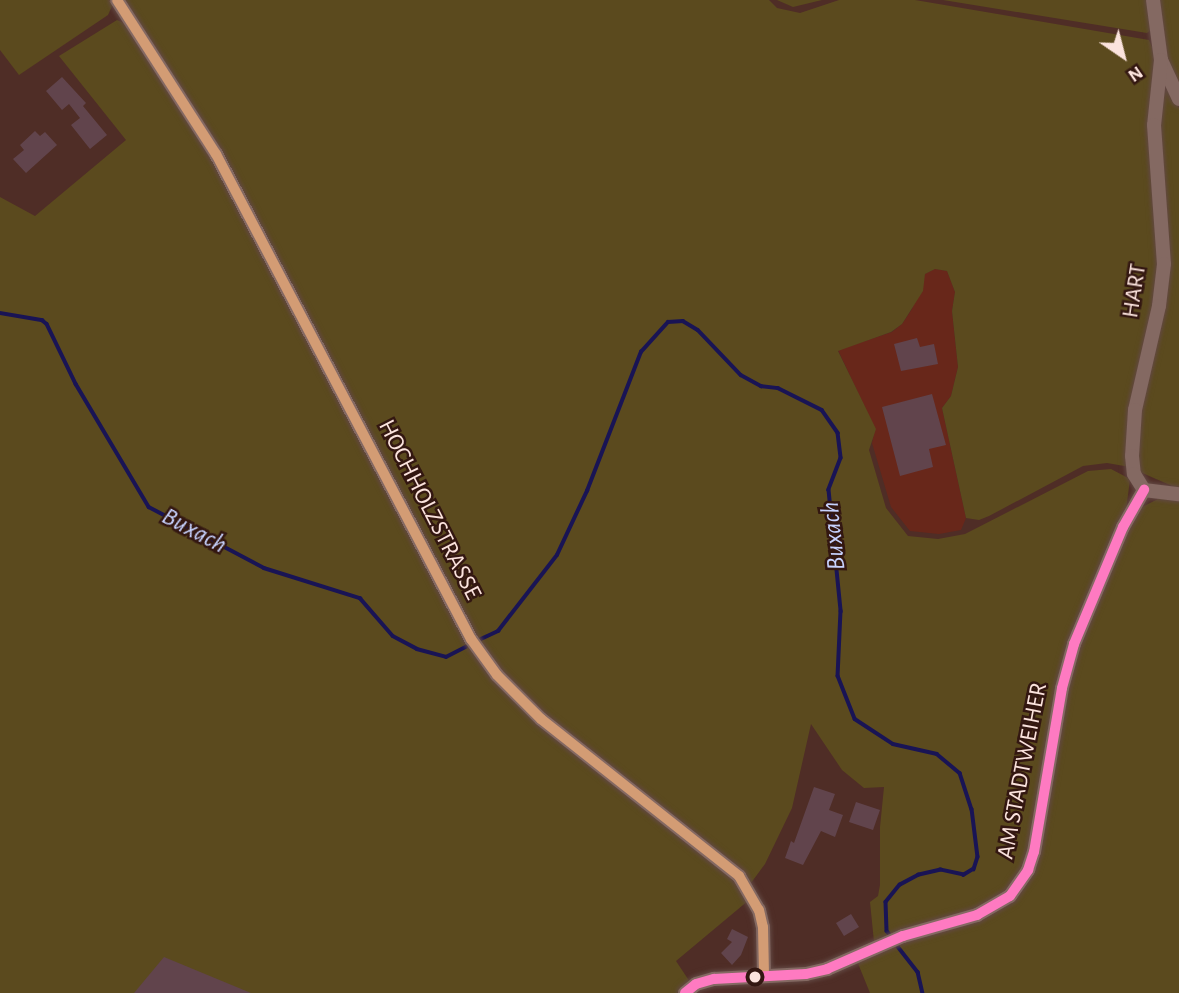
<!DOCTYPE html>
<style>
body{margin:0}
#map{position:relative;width:1179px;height:993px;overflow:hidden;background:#4f2d26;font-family:"Alegreya Sans",sans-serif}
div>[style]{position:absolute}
.built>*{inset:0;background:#68271a}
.green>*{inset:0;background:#5b4a1e}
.stream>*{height:3.5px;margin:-1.75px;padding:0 1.75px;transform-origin:1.75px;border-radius:1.75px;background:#191455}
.building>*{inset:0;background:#61444c}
.roads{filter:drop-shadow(0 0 2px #624843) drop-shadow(0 0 2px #624843)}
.minor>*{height:14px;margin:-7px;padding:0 7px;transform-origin:7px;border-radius:7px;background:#846962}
.bus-1>*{height:10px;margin:-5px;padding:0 5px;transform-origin:5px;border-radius:5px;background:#d39c74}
.bus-2>*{height:10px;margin:-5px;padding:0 5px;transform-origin:5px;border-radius:5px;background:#fe7ac1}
.dots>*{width:19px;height:19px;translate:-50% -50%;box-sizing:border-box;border:4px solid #331711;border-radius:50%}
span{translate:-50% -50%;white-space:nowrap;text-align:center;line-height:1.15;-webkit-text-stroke:5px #331711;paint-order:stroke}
.street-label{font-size:24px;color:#fbe3dd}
.water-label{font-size:26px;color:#c7d2fe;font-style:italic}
.north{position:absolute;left:1088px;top:21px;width:70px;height:70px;-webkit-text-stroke:5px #331711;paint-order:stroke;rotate:145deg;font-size:19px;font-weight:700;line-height:28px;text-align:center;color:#fbe3dd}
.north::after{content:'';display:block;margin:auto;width:24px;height:32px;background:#fbe3dd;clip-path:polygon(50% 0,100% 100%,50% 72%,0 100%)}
</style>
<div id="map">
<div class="built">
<i style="clip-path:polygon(935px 269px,947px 271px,955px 292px,952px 311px,958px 367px,951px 396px,942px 408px,966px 518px,961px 530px,939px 534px,910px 531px,891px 507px,872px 443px,875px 429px,838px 350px,892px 332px,902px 324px,912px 309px,925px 274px)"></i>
</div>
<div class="green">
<i style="clip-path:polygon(0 0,110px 0,113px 4px,108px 15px,19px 75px,0 50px)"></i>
<i style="clip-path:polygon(123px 0,769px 0,777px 8px,800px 13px,839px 0,915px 0,1149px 40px,1156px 56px,1161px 251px,1130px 467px,1107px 463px,1083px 466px,989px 516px,979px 520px,966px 518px,942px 408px,951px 396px,958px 367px,952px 311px,955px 292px,947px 271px,935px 269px,925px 274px,923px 291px,902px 324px,891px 332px,838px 351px,876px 429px,869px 450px,886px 508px,908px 536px,938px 539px,965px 534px,1088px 471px,1111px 469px,1130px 479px,1126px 511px,1086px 603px,1031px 845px,1018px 880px,994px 903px,874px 942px,870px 902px,878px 896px,880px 885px,880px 827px,884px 787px,864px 788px,842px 770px,811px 724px,792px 808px,765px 864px,751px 883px,533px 705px,485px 651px,357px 410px)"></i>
<i style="clip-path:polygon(777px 0,822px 0,793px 7px)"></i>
<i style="clip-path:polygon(943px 0,1148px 0,1150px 31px,1147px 33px)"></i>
<i style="clip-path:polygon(1157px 0,1179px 0,1179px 90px,1168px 66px)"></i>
<i style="clip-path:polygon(117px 20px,124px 23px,205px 146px,473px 652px,735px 880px,749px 900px,676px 961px,690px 982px,677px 993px,0 993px,0 197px,35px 216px,126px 140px,59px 56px)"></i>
<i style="clip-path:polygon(1164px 81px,1179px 108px,1179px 489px,1140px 472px,1135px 436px,1161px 309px,1156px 125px)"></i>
<i style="clip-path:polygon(1160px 498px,1179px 498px,1179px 993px,870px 993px,857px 961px,889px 945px,968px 922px,1027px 880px,1071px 668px,1114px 556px,1140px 508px)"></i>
</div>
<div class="stream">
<i style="left:0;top:313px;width:43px;rotate:9.5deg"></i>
<i style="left:42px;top:320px;width:6px;rotate:39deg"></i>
<i style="left:47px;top:324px;width:67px;rotate:64.2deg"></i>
<i style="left:76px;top:384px;width:143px;rotate:59.3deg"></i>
<i style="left:149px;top:507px;width:130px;rotate:27.9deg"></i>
<i style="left:264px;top:568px;width:101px;rotate:17.4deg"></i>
<i style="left:360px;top:598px;width:50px;rotate:49deg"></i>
<i style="left:393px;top:636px;width:27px;rotate:28deg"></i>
<i style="left:417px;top:649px;width:30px;rotate:15deg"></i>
<i style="left:446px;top:657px;width:22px;rotate:-27deg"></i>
<i style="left:481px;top:639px;width:19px;rotate:-25deg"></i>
<i style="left:498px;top:631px;width:96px;rotate:-52.2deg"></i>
<i style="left:557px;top:555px;width:71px;rotate:-64.9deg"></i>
<i style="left:587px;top:491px;width:149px;rotate:-68.8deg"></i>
<i style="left:641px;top:352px;width:40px;rotate:-48deg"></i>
<i style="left:668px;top:322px;width:15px;rotate:-4deg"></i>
<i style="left:683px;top:321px;width:17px;rotate:31deg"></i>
<i style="left:698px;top:330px;width:62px;rotate:46.3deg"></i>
<i style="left:741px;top:375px;width:23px;rotate:29deg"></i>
<i style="left:761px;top:386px;width:17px;rotate:7deg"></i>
<i style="left:778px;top:388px;width:49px;rotate:26.6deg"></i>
<i style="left:822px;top:410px;width:28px;rotate:55deg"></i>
<i style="left:838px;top:433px;width:25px;rotate:83deg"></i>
<i style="left:841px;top:458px;width:34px;rotate:111deg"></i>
<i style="left:829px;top:490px;width:122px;rotate:84.3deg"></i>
<i style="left:841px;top:611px;width:65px;rotate:92.6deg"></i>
<i style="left:838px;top:676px;width:46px;rotate:68.4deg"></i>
<i style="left:855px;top:719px;width:45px;rotate:33.3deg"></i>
<i style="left:893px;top:744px;width:45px;rotate:12.8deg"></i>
<i style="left:937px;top:754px;width:30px;rotate:40deg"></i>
<i style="left:960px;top:773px;width:38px;rotate:72deg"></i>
<i style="left:972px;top:809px;width:48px;rotate:82.9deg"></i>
<i style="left:978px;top:857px;width:13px;rotate:108deg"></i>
<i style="left:974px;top:869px;width:12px;rotate:149deg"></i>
<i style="left:964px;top:875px;width:24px;rotate:-168deg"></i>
<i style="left:941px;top:870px;width:23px;rotate:167deg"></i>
<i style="left:919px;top:875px;width:21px;rotate:152deg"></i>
<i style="left:900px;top:885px;width:22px;rotate:129deg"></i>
<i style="left:886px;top:902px;width:29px;rotate:88deg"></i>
<i style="left:887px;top:931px;width:8px;rotate:50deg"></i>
<i style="left:896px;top:944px;width:36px;rotate:52deg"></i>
<i style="left:918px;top:972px;width:22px;rotate:77deg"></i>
</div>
<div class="building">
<i style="clip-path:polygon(62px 77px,86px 103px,83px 106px,107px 135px,90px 149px,71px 125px,80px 118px,69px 104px,62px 110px,46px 91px)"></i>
<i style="clip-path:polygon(35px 131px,40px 136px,45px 132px,57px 145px,26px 173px,13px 159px,24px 150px,20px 145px)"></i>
<i style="clip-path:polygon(917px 338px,920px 347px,934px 344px,938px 364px,901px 371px,894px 344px)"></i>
<i style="clip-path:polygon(932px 394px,946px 445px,929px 449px,933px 467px,900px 476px,882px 407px)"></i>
<i style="clip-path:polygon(814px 787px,835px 794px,829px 810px,843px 815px,835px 837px,821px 831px,803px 865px,785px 858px,791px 841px,794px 843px)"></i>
<i style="clip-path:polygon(856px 802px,880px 810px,873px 830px,849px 822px)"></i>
<i style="clip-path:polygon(851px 914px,859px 927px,844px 936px,836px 923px)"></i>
<i style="clip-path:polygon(732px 929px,748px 937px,741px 955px,732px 965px,721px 953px,732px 942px,727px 939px)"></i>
<i style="clip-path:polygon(164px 957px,251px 993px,134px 993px)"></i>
</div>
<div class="roads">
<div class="minor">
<i style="left:117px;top:0;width:183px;rotate:57.3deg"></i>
<i style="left:216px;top:154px;width:548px;rotate:62.27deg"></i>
<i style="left:471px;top:639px;width:44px;rotate:54.2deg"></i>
<i style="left:497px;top:675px;width:62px;rotate:45deg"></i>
<i style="left:541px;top:719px;width:253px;rotate:38.4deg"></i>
<i style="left:739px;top:876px;width:39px;rotate:60deg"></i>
<i style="left:759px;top:910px;width:17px;rotate:77deg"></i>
<i style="left:763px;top:927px;width:47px;rotate:88.8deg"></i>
<i style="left:1153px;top:0;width:61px;rotate:82.4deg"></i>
<i style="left:1161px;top:60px;width:43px;rotate:65.2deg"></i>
<i style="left:1161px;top:60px;width:65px;rotate:96.1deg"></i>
<i style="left:1154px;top:125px;width:139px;rotate:85.9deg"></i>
<i style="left:1164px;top:264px;width:42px;rotate:96.8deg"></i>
<i style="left:1159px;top:306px;width:107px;rotate:103deg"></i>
<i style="left:1135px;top:410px;width:46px;rotate:93.7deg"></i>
<i style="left:1132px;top:456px;width:18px;rotate:84deg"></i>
<i style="left:1134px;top:474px;width:19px;rotate:58deg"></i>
<i style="left:1144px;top:490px;width:35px;rotate:7deg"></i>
<i style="left:685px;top:993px;width:14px;rotate:-39deg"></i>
<i style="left:696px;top:984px;width:19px;rotate:-16deg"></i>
<i style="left:714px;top:979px;width:92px;rotate:-3.1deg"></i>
<i style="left:806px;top:974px;width:22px;rotate:-13deg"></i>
<i style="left:827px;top:969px;width:83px;rotate:-23.5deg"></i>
<i style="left:903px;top:936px;width:77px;rotate:-15.8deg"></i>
<i style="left:977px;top:915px;width:38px;rotate:-30deg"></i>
<i style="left:1010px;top:896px;width:32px;rotate:-55deg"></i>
<i style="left:1028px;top:870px;width:19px;rotate:-72deg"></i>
<i style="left:1034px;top:852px;width:166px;rotate:-80.3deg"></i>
<i style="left:1062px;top:688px;width:46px;rotate:-74.7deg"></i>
<i style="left:1074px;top:644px;width:127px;rotate:-67.3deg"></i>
<i style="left:1123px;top:527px;width:43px;rotate:-60.4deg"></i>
</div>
</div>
<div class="bus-1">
<i style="left:117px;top:0;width:183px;rotate:57.3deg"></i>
<i style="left:216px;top:154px;width:548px;rotate:62.27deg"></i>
<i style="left:471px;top:639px;width:44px;rotate:54.2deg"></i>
<i style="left:497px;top:675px;width:62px;rotate:45deg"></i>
<i style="left:541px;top:719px;width:253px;rotate:38.4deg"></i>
<i style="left:739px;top:876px;width:39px;rotate:60deg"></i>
<i style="left:759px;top:910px;width:17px;rotate:77deg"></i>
<i style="left:763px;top:927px;width:47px;rotate:88.8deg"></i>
</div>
<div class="bus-2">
<i style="left:685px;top:993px;width:14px;rotate:-39deg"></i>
<i style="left:696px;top:984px;width:19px;rotate:-16deg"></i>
<i style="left:714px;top:979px;width:92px;rotate:-3.1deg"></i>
<i style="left:806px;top:974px;width:22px;rotate:-13deg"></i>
<i style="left:827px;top:969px;width:83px;rotate:-23.5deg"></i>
<i style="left:903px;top:936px;width:77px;rotate:-15.8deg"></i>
<i style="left:977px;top:915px;width:38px;rotate:-30deg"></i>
<i style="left:1010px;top:896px;width:32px;rotate:-55deg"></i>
<i style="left:1028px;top:870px;width:19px;rotate:-72deg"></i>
<i style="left:1034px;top:852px;width:166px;rotate:-80.3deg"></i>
<i style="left:1062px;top:688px;width:46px;rotate:-74.7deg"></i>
<i style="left:1074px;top:644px;width:127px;rotate:-67.3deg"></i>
<i style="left:1123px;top:527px;width:43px;rotate:-60.4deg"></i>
</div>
<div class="dots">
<i style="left:755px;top:977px;background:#fbe3dd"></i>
</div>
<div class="street-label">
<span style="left:1135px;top:291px;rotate:-81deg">HART</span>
<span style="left:429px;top:510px;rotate:63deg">HOCHHOLZSTRASSE</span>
<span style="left:1023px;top:771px;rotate:-79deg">AM STADTWEIHER</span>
</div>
<div class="water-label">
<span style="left:194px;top:531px;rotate:28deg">Buxach</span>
<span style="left:834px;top:536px;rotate:-96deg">Buxach</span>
</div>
<div class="north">N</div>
</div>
